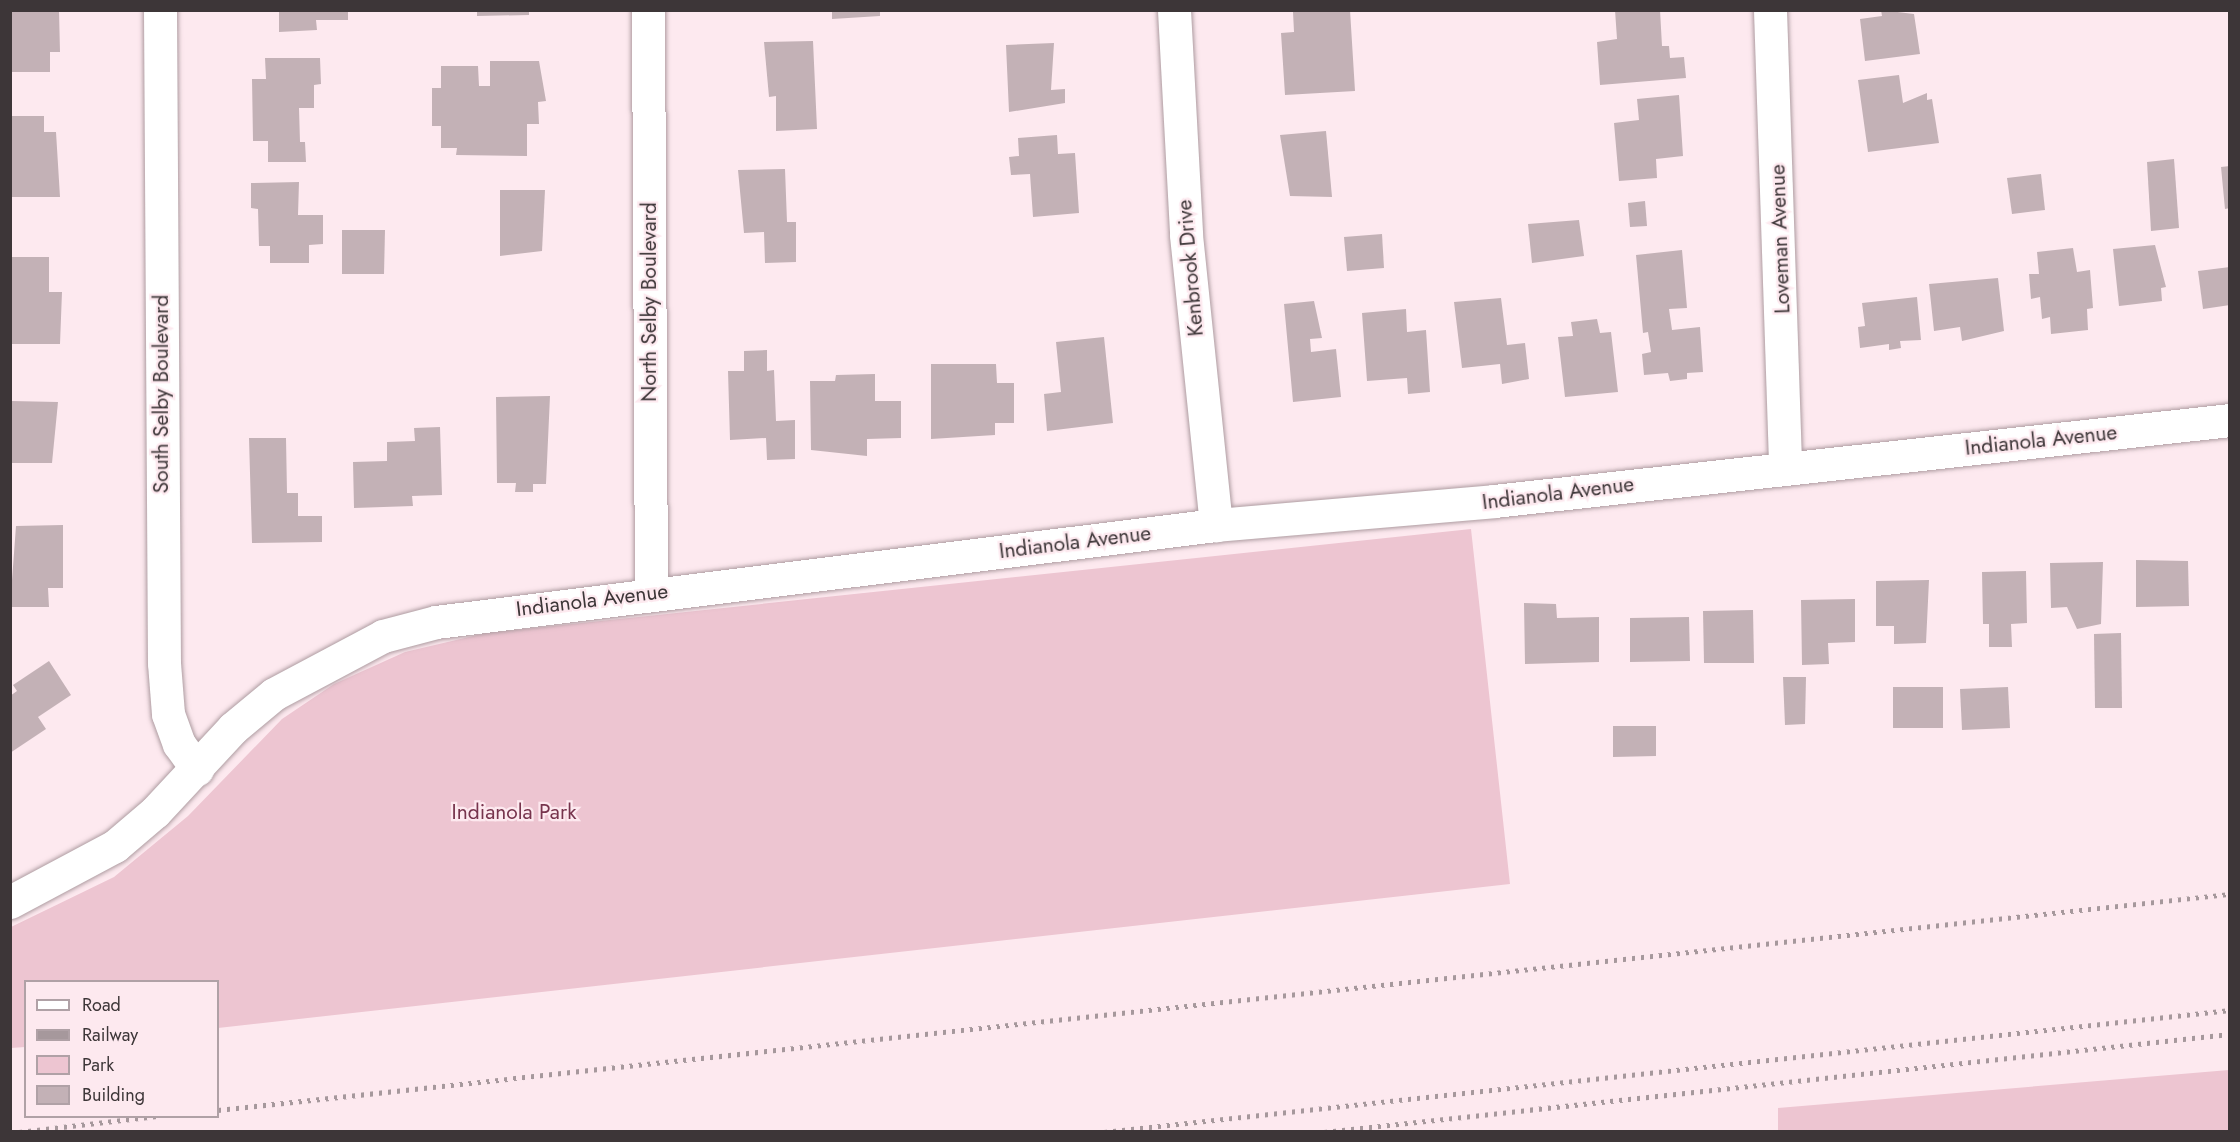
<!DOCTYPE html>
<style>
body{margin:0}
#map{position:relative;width:2240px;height:1142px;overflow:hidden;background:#fde9ef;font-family:Jost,sans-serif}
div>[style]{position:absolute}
.green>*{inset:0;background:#edc5d1}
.building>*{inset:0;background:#c3b1b6}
.roads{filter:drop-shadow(0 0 2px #ae9ca1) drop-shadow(0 0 2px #ae9ca1)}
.minor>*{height:33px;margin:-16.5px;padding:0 16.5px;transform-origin:16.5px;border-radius:16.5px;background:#fff}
.rail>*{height:4.5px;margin-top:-2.25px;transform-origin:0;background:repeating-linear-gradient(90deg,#a6989c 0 3px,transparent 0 9px)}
span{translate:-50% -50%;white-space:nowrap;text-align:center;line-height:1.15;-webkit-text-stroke:4.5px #fde9ef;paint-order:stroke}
.street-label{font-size:21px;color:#3d3638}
.park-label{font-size:21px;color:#77344d}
.frame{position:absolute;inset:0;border:12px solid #3d3638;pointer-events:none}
.legend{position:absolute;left:24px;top:980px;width:195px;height:138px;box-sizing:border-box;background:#fde9ef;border:2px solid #b0a1a6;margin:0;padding:8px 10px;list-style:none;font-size:18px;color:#3d3638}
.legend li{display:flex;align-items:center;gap:12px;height:30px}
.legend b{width:30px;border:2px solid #b0a1a6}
</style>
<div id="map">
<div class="green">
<i style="clip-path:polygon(1471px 529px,1510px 884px,218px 1028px,218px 982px,26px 982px,25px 1047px,11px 1048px,11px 927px,114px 877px,188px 816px,282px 719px,334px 684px,405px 652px,486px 633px)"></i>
<i style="clip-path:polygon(2229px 1070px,2229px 1131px,1778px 1131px,1778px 1108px)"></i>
</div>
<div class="building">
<i style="clip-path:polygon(12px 10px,59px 10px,60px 52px,50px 52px,50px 72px,10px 72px)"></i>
<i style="clip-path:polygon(279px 10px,348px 10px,348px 20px,316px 20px,317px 30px,279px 32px)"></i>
<i style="clip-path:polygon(477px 10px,529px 10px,529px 15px,477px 16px)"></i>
<i style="clip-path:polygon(832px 10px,880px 10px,880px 16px,832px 19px)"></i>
<i style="clip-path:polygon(1324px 10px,1350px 10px,1355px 91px,1285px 95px,1281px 33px,1294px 32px,1293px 12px)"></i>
<i style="clip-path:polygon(1615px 10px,1660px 10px,1662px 46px,1669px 46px,1670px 58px,1684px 57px,1686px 78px,1600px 85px,1597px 42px,1617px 39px)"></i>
<i style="clip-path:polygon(1881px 10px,1914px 14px,1920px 54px,1865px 61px,1860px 19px,1882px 16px)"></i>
<i style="clip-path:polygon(813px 41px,817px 129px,776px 131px,776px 96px,769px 97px,764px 42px)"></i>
<i style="clip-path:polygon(1054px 43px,1051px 90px,1065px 89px,1065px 103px,1009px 112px,1006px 45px)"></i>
<i style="clip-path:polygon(265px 58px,320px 58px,321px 84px,314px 85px,314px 108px,299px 108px,300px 142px,305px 142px,306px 162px,268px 162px,268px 141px,253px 141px,252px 79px,266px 79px)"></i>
<i style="clip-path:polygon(490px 61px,539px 61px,546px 101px,538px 102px,539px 124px,527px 124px,527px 156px,456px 155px,457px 148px,441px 148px,441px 126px,432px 126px,432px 88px,441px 88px,441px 66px,478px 66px,479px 86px,490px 86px)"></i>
<i style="clip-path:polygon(1899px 75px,1903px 103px,1927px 93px,1927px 100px,1932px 99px,1939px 143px,1868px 152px,1858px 80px)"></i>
<i style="clip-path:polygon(1679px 95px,1683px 156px,1656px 159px,1657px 178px,1619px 181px,1614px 123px,1639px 120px,1637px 99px)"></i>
<i style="clip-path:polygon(10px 116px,44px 116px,44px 132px,56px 132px,60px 197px,12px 197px)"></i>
<i style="clip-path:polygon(1326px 131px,1332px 197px,1290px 196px,1280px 135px)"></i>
<i style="clip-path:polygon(1057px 135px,1058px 154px,1075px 153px,1079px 213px,1033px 217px,1030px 174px,1011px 175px,1009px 157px,1019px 156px,1018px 138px)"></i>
<i style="clip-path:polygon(2174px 159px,2179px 228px,2151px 231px,2147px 162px)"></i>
<i style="clip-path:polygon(2230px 166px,2230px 208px,2225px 209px,2221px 167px)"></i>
<i style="clip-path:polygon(785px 169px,787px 222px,796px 222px,796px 262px,765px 263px,764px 232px,744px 233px,738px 170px)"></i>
<i style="clip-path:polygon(2041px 174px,2045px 210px,2012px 214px,2007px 178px)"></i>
<i style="clip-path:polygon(299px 182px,298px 215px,323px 215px,323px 244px,309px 245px,309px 263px,270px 263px,270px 246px,259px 246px,258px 209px,251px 208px,251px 183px)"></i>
<i style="clip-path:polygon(500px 190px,545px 190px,542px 251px,500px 256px)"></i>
<i style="clip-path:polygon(1645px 201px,1647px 226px,1630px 227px,1628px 203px)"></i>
<i style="clip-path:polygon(1579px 220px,1584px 256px,1532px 263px,1528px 224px)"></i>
<i style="clip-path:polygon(342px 230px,385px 230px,384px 274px,342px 274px)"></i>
<i style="clip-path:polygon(1382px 234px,1384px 268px,1347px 271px,1344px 237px)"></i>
<i style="clip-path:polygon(2155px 245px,2166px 287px,2161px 288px,2162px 301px,2119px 306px,2113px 249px)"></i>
<i style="clip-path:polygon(2073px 248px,2077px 272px,2090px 270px,2093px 308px,2087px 309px,2088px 330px,2051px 334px,2050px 317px,2042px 319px,2040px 297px,2031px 299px,2029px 274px,2039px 274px,2037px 252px)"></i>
<i style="clip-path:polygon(1682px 250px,1687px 308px,1669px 309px,1672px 330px,1700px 327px,1703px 372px,1687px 373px,1687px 379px,1670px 381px,1668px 373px,1644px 375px,1642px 354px,1651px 352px,1648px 332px,1643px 333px,1636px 255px)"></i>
<i style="clip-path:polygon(10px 257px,49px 257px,49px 292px,62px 292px,60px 344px,12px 344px)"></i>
<i style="clip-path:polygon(2230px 267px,2230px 305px,2203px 309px,2198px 271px)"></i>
<i style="clip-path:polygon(1998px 278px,2004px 331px,1962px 341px,1960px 327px,1934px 331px,1929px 284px)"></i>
<i style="clip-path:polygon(1917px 297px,1921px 340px,1900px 341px,1901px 348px,1889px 350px,1889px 344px,1860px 348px,1858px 327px,1865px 326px,1862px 303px)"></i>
<i style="clip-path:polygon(1501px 298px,1507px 345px,1525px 343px,1529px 379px,1502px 384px,1500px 364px,1462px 368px,1454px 302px)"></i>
<i style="clip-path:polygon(1314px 301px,1322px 338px,1310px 339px,1311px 352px,1336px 349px,1341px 397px,1293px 402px,1284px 304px)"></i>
<i style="clip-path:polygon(1406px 309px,1407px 332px,1426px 330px,1430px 392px,1408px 394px,1407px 378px,1367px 381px,1362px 313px)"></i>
<i style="clip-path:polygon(1597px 319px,1600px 333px,1611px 332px,1618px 392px,1565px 397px,1558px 337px,1573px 336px,1571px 322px)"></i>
<i style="clip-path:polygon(1104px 337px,1113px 423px,1047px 431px,1044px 394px,1061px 392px,1056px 342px)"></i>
<i style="clip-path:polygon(767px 350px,767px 371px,774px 370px,776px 421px,795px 420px,795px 459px,767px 460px,766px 438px,730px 440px,728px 371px,744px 371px,744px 351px)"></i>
<i style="clip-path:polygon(931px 364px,996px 364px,997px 383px,1014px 383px,1014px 423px,995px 423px,995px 435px,931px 439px)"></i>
<i style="clip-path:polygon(875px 374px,875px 401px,901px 401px,901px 438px,867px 439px,867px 456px,811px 450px,810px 381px,835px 381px,836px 375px)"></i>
<i style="clip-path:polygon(550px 396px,546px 484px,533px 484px,533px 492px,515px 492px,516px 483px,497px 483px,496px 397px)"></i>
<i style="clip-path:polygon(11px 401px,58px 402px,52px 463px,11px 463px)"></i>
<i style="clip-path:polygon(440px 427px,442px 495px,412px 496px,413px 506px,354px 508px,353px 462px,387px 461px,387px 442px,415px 441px,414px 428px)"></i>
<i style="clip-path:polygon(249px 438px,286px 438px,287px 493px,298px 493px,298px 516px,322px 516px,322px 542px,252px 543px)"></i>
<i style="clip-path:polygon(63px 525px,63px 588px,48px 588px,49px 607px,10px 607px,16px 526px)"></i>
<i style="clip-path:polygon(2136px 560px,2188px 561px,2189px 606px,2136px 607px)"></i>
<i style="clip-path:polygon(2103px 562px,2101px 624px,2077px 629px,2067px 607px,2051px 608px,2050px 563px)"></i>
<i style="clip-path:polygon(2026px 571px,2027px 623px,2011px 624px,2012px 647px,1989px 647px,1989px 624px,1983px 624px,1982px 572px)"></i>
<i style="clip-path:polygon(1929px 580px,1926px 643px,1894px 644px,1894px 626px,1876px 626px,1876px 581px)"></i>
<i style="clip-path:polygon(1855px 599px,1855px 642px,1828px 643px,1829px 664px,1802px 665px,1801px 600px)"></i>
<i style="clip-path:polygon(1524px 603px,1556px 604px,1557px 618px,1599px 617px,1599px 662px,1525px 664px)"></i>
<i style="clip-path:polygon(1753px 610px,1754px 663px,1704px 663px,1703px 611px)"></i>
<i style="clip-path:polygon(1689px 617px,1690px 661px,1630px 662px,1630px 618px)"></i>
<i style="clip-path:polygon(2121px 633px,2122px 708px,2095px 708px,2094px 634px)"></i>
<i style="clip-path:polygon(49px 661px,71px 695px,38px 717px,46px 729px,10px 753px,10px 696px,17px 691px,13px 685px)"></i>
<i style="clip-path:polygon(1783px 677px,1806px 677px,1805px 724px,1785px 725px)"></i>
<i style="clip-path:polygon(1893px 687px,1943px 687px,1943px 728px,1893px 728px)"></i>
<i style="clip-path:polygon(2008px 687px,2010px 728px,1962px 730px,1960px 689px)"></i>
<i style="clip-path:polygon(1613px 726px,1656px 726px,1656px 756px,1613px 757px)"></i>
</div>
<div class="roads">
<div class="minor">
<i style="left:160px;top:10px;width:653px;rotate:89.65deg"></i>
<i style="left:164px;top:663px;width:51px;rotate:85.5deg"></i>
<i style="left:168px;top:714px;width:32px;rotate:70deg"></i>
<i style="left:179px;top:744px;width:31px;rotate:54deg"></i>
<i style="left:648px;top:10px;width:583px;rotate:89.71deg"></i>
<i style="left:1174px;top:10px;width:225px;rotate:86.9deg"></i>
<i style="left:1186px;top:235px;width:292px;rotate:84.1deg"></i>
<i style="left:1770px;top:10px;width:457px;rotate:88.1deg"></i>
<i style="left:10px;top:902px;width:119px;rotate:-28.1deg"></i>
<i style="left:115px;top:846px;width:52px;rotate:-40.4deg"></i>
<i style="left:155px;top:812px;width:115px;rotate:-47.1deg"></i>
<i style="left:233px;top:728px;width:53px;rotate:-39.7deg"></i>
<i style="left:274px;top:694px;width:123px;rotate:-28deg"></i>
<i style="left:383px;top:636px;width:55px;rotate:-14.8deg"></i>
<i style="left:436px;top:622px;width:786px;rotate:-7.09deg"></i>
<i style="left:1216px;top:525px;width:279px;rotate:-4.9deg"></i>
<i style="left:1494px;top:501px;width:740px;rotate:-6.28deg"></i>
</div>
</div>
<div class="rail">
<i style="left:218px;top:1110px;width:2024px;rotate:-6.13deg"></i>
<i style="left:19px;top:1132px;width:139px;rotate:-6.6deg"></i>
<i style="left:1104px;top:1132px;width:1133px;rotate:-6.18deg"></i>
<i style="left:1324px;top:1132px;width:911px;rotate:-6.17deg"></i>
</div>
<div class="street-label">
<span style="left:1780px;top:239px;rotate:-92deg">Loveman Avenue</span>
<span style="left:1190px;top:268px;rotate:-95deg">Kenbrook Drive</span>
<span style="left:649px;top:302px;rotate:-90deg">North Selby Boulevard</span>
<span style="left:161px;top:394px;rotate:-90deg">South Selby Boulevard</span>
<span style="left:2041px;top:440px;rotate:-6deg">Indianola Avenue</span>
<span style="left:1558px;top:493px;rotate:-7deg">Indianola Avenue</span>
<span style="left:1075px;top:542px;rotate:-7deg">Indianola Avenue</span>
<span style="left:592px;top:600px;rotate:-7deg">Indianola Avenue</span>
</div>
<div class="park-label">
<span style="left:514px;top:812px">Indianola Park</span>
</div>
<div class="frame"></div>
<ul class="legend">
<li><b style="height:8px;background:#fff"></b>Road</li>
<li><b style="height:8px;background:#a6989c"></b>Railway</li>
<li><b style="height:16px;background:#edc5d1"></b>Park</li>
<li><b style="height:16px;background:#c3b1b6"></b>Building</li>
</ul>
</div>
